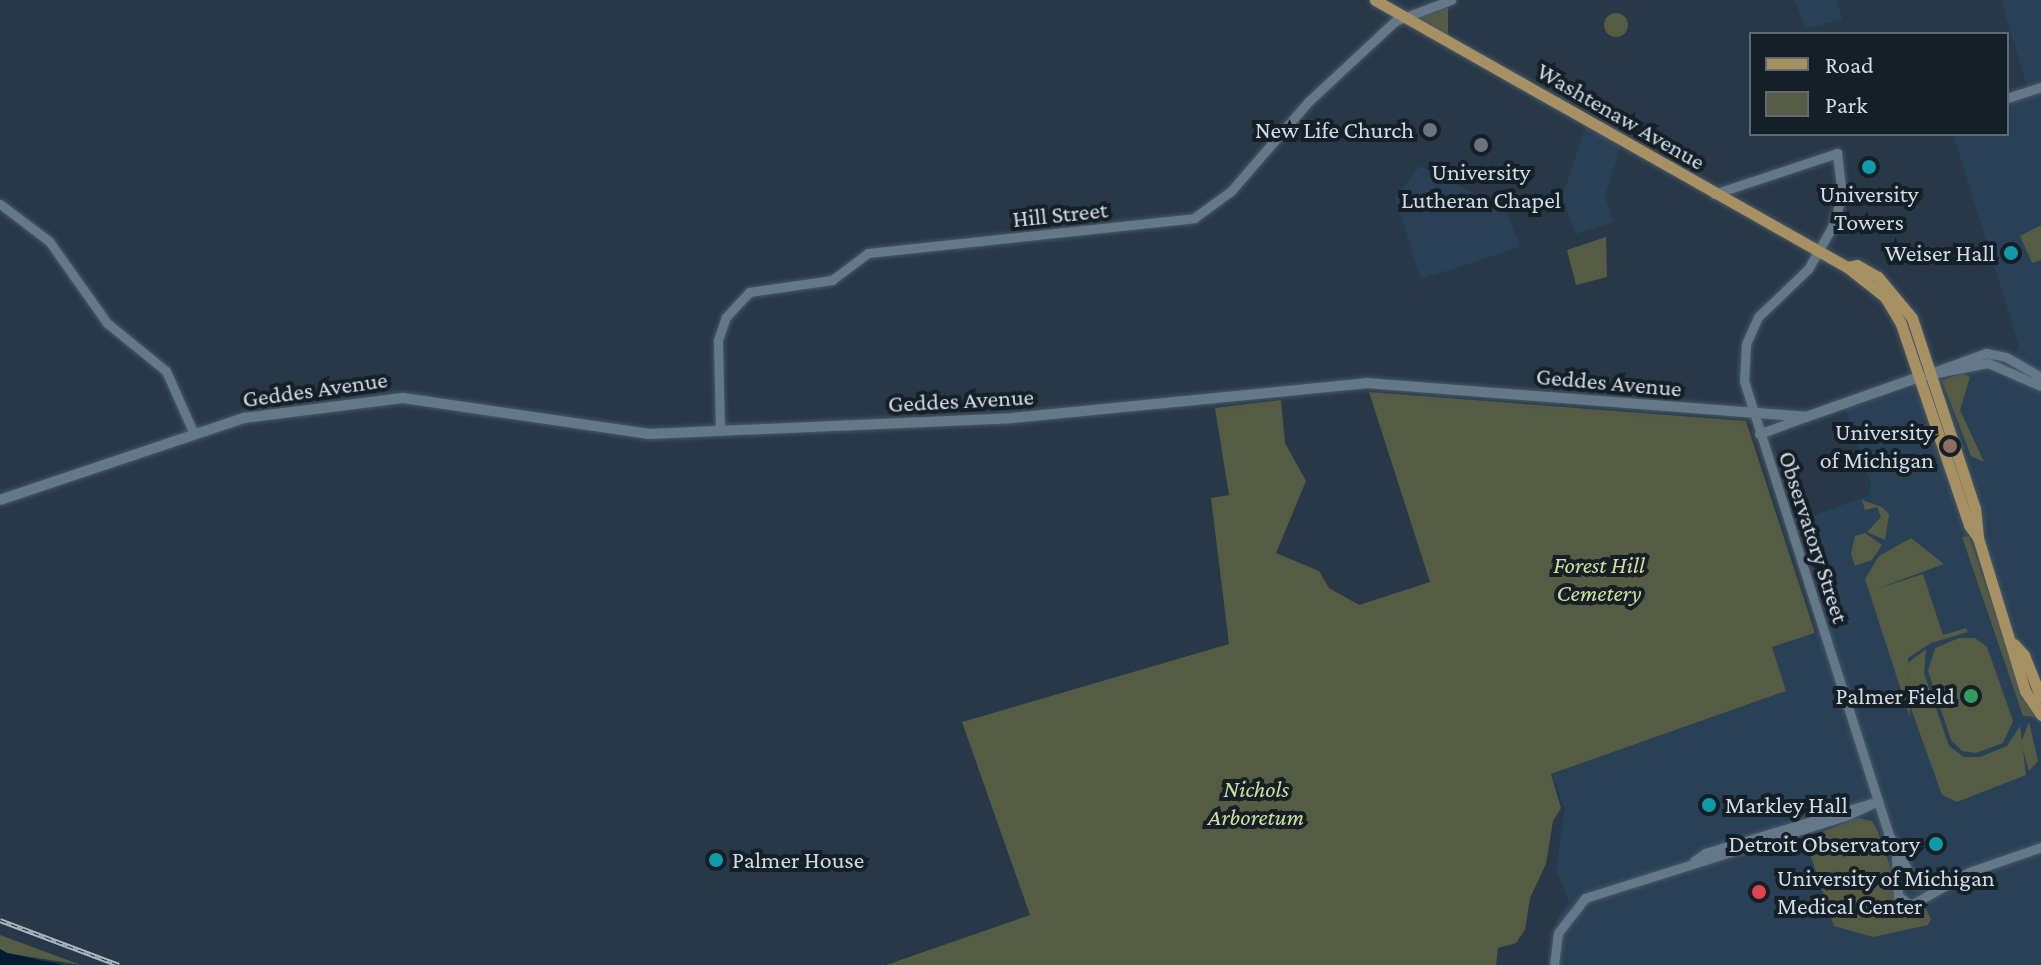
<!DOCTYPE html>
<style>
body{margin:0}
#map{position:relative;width:2041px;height:965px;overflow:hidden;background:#273948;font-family:"Crimson Pro",serif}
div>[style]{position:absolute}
.built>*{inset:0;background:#294156}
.green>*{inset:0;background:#565b44}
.round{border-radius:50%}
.water>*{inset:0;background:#001d31}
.roads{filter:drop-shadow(0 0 2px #485865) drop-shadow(0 0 2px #485865)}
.tertiary>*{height:9px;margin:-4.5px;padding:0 4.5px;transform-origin:4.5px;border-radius:4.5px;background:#64788a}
.secondary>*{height:10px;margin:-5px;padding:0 5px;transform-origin:5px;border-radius:5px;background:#64788a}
.primary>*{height:11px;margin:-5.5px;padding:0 5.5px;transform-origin:5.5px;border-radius:5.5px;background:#a79062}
.rail>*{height:5px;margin-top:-2.5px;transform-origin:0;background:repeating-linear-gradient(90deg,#171f26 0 6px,#a9b6c1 0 12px);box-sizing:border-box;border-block:2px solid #a9b6c1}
.dots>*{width:22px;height:22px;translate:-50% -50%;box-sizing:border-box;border:4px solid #171f26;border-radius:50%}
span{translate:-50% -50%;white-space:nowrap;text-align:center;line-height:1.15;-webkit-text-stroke:8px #171f26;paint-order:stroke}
.street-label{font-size:24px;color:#d0dbe5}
.poi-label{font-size:24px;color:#d0dbe5}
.right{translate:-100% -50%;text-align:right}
.left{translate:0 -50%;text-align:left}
.park-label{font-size:24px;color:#d0dfa0;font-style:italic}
.legend{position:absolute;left:1749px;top:32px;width:260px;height:104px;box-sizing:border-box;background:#171f26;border:2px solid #616a72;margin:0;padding:10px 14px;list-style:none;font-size:24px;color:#d0dbe5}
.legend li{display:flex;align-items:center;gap:16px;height:40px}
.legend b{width:40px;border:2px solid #616a72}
</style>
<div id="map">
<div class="built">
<i style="clip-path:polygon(1795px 0,1837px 0,1842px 19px,1805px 29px)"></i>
<i style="clip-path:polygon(2001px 0,2041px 0,2041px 965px,1548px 965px,1556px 920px,1569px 902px,1556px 869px,1565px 809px,1552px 774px,1786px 691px,1772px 647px,1833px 627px,1796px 521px,1869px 496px,1871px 484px,1846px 409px,1965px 372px,1985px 370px,2005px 379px,2019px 345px,1953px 134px,2007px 134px,2007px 103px,2030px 95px)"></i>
<i style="clip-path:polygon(1586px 125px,1621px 145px,1605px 196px,1613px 222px,1576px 234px,1562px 197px)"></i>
<i style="clip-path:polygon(1420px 166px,1506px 210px,1520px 247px,1421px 279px,1395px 197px)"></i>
</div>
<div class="green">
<i style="clip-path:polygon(1448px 6px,1448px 36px,1416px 17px)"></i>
<i class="round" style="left:1604px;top:13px;width:24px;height:24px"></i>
<i style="clip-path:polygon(2041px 225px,2041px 260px,2032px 263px,2020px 236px)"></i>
<i style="clip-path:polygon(1606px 237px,1607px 277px,1576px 285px,1567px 250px)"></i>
<i style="clip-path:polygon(1962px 373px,1970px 377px,1960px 410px,1984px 462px,1971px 456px,1942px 381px)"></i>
<i style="clip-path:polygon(1369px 392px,1746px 421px,1815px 633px,1772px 647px,1786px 691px,1551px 774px,1561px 808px,1553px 821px,1546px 864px,1530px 898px,1525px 930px,1516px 943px,1498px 948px,1496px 965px,886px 965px,1030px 915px,962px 722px,1229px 644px,1211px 498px,1229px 495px,1215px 408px,1281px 400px,1285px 443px,1306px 481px,1276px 553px,1319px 571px,1329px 588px,1359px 605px,1430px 582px)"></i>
<i style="clip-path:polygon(1862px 500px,1882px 507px,1889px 514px,1885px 540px,1867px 532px,1881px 517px,1877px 507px,1865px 510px)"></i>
<i style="clip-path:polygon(1865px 533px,1882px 545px,1872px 560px,1855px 566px,1851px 554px,1855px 536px)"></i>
<i style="clip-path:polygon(1969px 536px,2021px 690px,2036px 717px,2023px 716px,1962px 537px)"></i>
<i style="clip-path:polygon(1911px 538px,1944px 564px,1876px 589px,1923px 574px,1943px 635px,1966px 628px,1968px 632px,1931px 643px,1908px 658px,1910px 718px,1865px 579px,1879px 556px)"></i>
<i style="clip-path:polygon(1959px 638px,1975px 638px,1987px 647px,2013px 721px,2003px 743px,1976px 753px,1962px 751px,1951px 740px,1928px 671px,1935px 648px)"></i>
<i style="clip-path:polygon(1926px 649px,1924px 673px,1949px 746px,1964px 757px,1980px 757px,2007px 746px,2020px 726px,2026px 775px,1957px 802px,1942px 795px,1909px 703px,1908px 663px)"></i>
<i style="clip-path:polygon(2029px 722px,2038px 761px,2029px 771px,2021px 743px)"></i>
<i style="clip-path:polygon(1857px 818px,1872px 821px,1877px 829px,1893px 874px,1895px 903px,1905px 911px,1924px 905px,1931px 919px,1928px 925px,1873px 937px,1834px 926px,1805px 839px)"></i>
<i style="clip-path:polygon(0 935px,81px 965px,7px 953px,0 949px)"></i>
</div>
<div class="water">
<i style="clip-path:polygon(0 949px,7px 953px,64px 965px,0 965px)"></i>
</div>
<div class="roads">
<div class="tertiary">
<i style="left:2007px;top:98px;width:36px;rotate:-18deg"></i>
<i style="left:1714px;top:194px;width:130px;rotate:-18.4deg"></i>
<i style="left:1837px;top:153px;width:42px;rotate:83.2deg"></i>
<i style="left:1842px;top:195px;width:34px;rotate:107deg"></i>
<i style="left:1832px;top:227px;width:48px;rotate:119.7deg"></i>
<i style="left:1808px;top:269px;width:69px;rotate:136.2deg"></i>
<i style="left:1758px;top:317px;width:30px;rotate:114deg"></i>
<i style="left:1746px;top:344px;width:37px;rotate:93deg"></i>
<i style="left:1744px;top:381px;width:474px;rotate:72.3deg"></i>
<i style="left:1888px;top:833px;width:55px;rotate:62deg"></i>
<i style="left:0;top:204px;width:61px;rotate:37.1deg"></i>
<i style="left:49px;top:241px;width:100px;rotate:54.7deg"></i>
<i style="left:107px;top:323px;width:76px;rotate:39.1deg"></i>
<i style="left:166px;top:371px;width:69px;rotate:66deg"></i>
<i style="left:1931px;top:373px;width:59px;rotate:-20deg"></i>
<i style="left:1986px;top:353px;width:20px;rotate:11deg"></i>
<i style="left:2006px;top:357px;width:40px;rotate:29.7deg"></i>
<i style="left:1926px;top:375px;width:63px;rotate:-11deg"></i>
<i style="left:1988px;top:363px;width:58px;rotate:23.5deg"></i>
<i style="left:720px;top:431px;width:91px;rotate:-91.3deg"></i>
<i style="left:718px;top:340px;width:24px;rotate:-71deg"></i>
<i style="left:726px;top:317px;width:34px;rotate:-47deg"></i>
<i style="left:749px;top:292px;width:84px;rotate:-8.2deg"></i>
<i style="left:832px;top:280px;width:45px;rotate:-36.9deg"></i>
<i style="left:868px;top:253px;width:328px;rotate:-6.1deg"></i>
<i style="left:1194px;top:218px;width:46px;rotate:-36.1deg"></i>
<i style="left:1231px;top:191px;width:119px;rotate:-49.1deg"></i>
<i style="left:1309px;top:101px;width:117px;rotate:-42.9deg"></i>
<i style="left:1395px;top:21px;width:60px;rotate:-20.6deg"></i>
<i style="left:1759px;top:434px;width:49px;rotate:-20.3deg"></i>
<i style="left:1896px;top:857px;width:39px;rotate:87deg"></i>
<i style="left:1898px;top:896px;width:16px;rotate:35deg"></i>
<i style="left:1911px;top:905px;width:67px;rotate:-29.6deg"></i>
<i style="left:1969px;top:872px;width:76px;rotate:-19.1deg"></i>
<i style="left:1694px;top:861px;width:14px;rotate:-36deg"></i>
<i style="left:1705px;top:853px;width:181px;rotate:-16.7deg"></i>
<i style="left:1918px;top:884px;width:29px;rotate:-12deg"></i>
<i style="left:1554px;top:965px;width:32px;rotate:-83deg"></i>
<i style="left:1558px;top:933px;width:44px;rotate:-52.4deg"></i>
<i style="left:1585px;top:898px;width:276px;rotate:-17.5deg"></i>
<i style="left:1848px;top:815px;width:33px;rotate:-25deg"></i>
</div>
<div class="secondary">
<i style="left:0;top:500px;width:257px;rotate:-18.6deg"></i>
<i style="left:244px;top:418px;width:160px;rotate:-7.2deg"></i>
<i style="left:403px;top:398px;width:249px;rotate:8.3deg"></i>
<i style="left:649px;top:434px;width:363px;rotate:-2.5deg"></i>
<i style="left:1012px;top:418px;width:356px;rotate:-5.6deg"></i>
<i style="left:1366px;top:383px;width:441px;rotate:4.4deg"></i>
<i style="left:1806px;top:417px;width:120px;rotate:-19.5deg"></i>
</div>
<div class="primary">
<i style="left:1375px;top:0;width:542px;rotate:29.5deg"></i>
<i style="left:1847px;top:267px;width:48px;rotate:38.3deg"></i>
<i style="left:1885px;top:297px;width:31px;rotate:59deg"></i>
<i style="left:1901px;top:324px;width:212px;rotate:71.3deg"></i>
<i style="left:1969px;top:525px;width:16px;rotate:55deg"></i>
<i style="left:1978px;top:538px;width:160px;rotate:72.9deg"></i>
<i style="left:2025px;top:691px;width:29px;rotate:56deg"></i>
<i style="left:1847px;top:267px;width:10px;rotate:-11deg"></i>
<i style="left:1857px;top:265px;width:24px;rotate:30deg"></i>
<i style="left:1878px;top:277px;width:53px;rotate:50.3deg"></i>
<i style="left:1912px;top:318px;width:200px;rotate:71.7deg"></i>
<i style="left:1975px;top:508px;width:30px;rotate:84deg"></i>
<i style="left:2014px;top:644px;width:15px;rotate:48deg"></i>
<i style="left:2024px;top:655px;width:46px;rotate:68.4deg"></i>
</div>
</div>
<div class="rail">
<i style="left:0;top:920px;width:127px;rotate:20.7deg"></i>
</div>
<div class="dots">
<i style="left:1430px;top:130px;background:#6b7280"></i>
<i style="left:1481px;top:145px;background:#6b7280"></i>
<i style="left:1869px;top:167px;background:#0f9aa8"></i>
<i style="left:2011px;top:253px;background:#0f9aa8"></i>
<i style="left:1950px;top:446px;background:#8d6e63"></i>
<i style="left:1971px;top:696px;background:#2e9e5b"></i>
<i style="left:1709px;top:805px;background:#0f9aa8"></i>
<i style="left:1936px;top:844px;background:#0f9aa8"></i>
<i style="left:716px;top:860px;background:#0f9aa8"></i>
<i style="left:1759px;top:892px;background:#e0444e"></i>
</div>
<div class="street-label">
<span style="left:1621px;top:116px;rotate:30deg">Washtenaw Avenue</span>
<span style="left:1060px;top:214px;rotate:-6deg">Hill Street</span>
<span style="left:1609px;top:382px;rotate:5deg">Geddes Avenue</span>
<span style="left:315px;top:389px;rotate:-8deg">Geddes Avenue</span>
<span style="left:961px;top:400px;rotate:-3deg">Geddes Avenue</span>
<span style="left:1814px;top:537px;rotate:72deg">Observatory Street</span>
</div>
<div class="poi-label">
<span class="right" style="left:1414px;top:130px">New Life Church</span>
<span style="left:1481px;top:186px">University<br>Lutheran Chapel</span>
<span style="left:1869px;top:208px">University<br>Towers</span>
<span class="right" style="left:1995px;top:253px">Weiser Hall</span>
<span class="right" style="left:1934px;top:446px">University<br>of Michigan</span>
<span class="right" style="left:1955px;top:696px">Palmer Field</span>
<span class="left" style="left:1725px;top:805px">Markley Hall</span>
<span class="right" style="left:1920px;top:844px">Detroit Observatory</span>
<span class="left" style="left:732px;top:860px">Palmer House</span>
<span class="left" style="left:1777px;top:892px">University of Michigan<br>Medical Center</span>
</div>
<div class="park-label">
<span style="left:1599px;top:579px">Forest Hill<br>Cemetery</span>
<span style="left:1256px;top:803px">Nichols<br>Arboretum</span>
</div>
<ul class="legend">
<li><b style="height:10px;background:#a79062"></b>Road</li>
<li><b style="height:22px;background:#565b44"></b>Park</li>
</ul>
</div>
